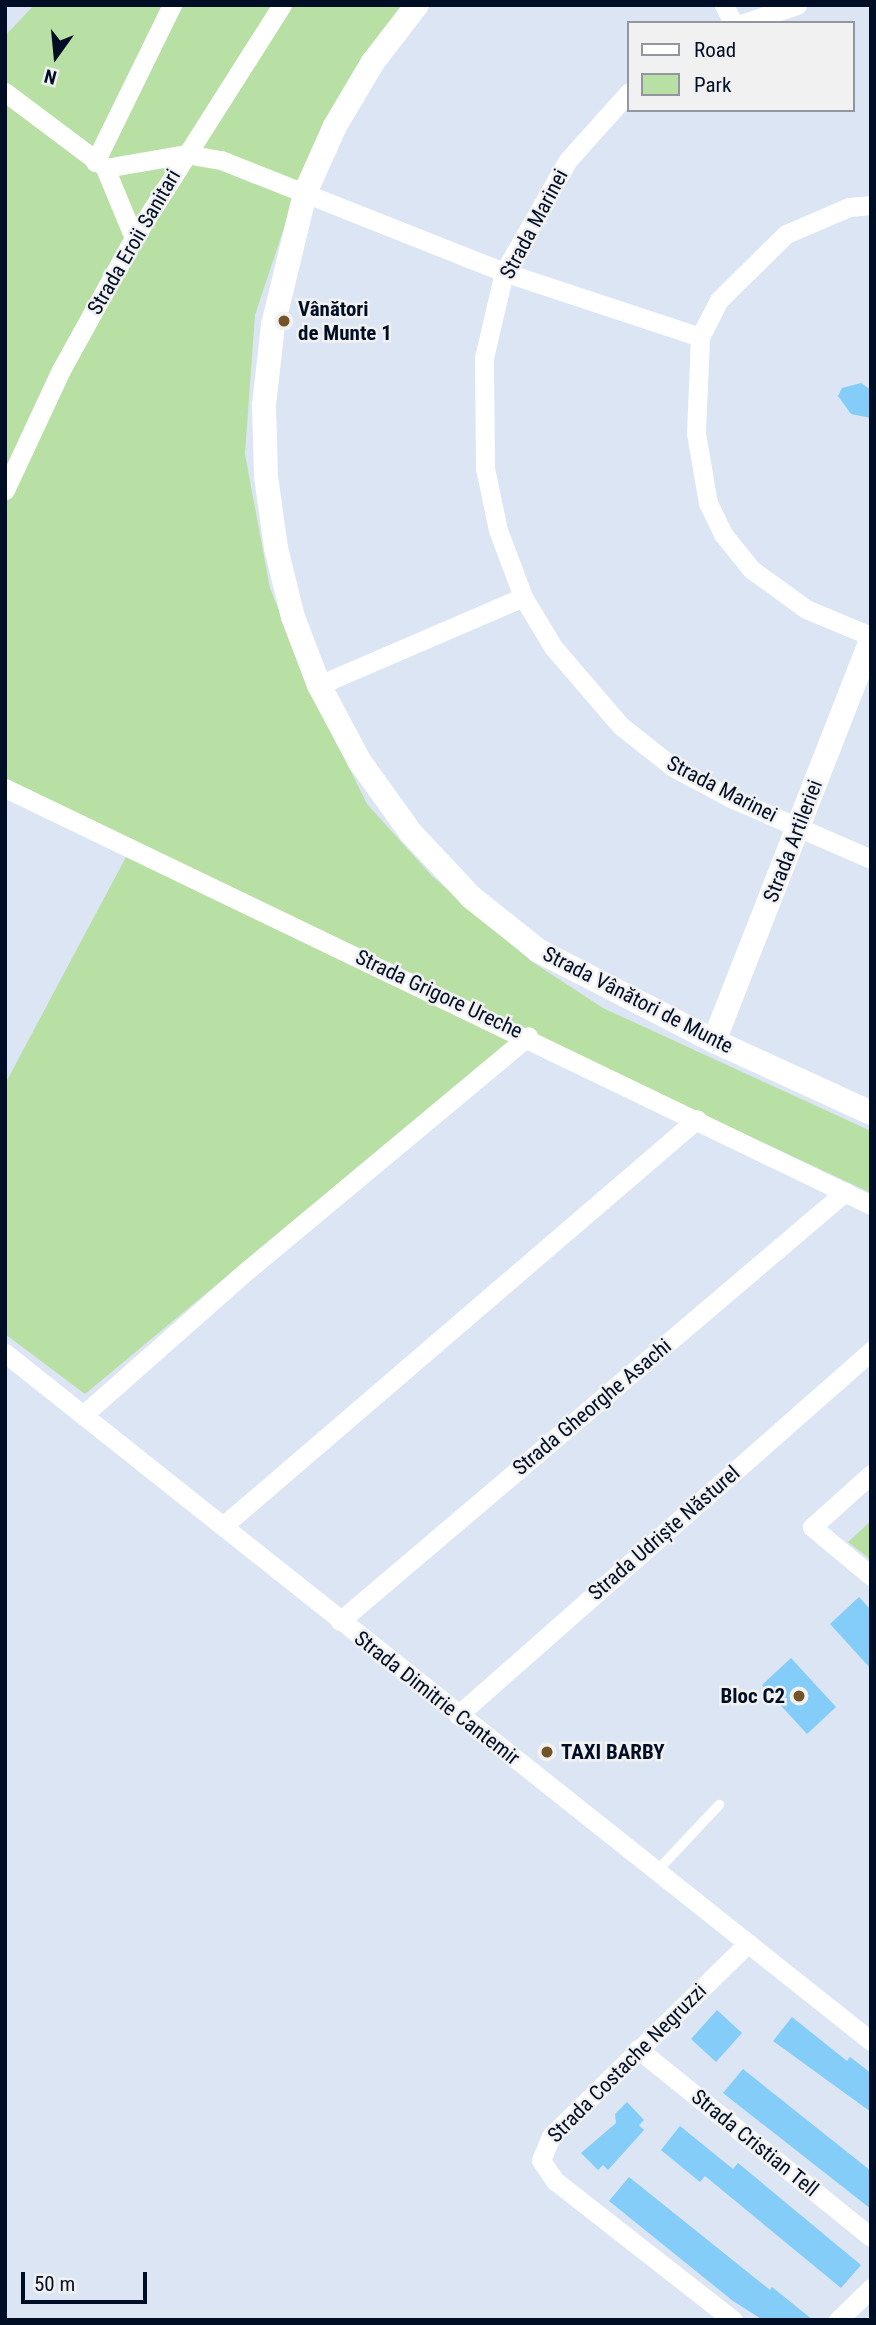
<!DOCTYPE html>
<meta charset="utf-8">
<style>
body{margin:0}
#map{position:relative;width:876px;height:2325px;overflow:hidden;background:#dbe5f3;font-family:"Roboto Condensed",sans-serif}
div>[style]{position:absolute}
.green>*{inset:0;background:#b8e0a4}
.building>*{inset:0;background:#83cdf8}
.service>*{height:10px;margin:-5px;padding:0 5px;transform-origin:5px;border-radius:5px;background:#fff}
.minor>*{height:19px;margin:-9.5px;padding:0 9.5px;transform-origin:9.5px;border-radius:9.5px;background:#fff}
.tertiary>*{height:24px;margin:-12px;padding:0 12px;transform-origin:12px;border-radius:12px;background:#fff}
.dots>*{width:19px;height:19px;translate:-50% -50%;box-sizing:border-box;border:4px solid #f1f1f1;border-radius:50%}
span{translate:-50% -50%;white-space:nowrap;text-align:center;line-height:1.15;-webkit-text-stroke:5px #f1f1f1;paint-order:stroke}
.street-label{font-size:21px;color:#000e25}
.poi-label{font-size:21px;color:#000e25;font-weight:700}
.left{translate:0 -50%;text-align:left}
.right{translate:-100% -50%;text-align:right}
.frame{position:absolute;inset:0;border:7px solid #000e25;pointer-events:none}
.legend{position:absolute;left:627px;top:21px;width:228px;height:91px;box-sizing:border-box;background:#f1f1f1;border:2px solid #91969f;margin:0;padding:9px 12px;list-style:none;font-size:21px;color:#000e25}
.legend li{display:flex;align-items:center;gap:14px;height:35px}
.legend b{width:35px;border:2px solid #91969f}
.north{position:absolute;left:21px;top:21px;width:70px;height:70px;-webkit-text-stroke:5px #f1f1f1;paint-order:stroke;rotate:195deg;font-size:19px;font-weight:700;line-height:28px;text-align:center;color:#000e25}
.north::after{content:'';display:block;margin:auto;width:24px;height:32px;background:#000e25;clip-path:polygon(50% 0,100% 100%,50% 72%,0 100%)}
.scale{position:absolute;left:21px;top:2272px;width:126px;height:32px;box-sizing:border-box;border:4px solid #000e25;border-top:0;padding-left:9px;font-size:21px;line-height:24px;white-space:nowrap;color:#000e25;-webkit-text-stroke:5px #f1f1f1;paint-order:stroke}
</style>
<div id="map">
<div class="green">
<i style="clip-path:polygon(34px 5px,421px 5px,293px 201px,255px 315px,245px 454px,270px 588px,309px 686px,367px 804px,432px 876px,531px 961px,603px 1008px,871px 1131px,871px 1193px,523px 1030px,85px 1394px,5px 1334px,5px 1084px,134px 842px,5px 785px,5px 36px)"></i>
<i style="clip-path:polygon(871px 1521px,871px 1560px,848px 1542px)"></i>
</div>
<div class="building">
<i style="clip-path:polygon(861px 383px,871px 390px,871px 418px,851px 414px,838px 396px,842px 388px)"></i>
<i style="clip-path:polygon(859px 1597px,871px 1610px,871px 1669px,830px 1624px)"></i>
<i style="clip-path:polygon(791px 1658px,836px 1707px,807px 1734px,762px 1685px)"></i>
<i style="clip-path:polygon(717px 2010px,742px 2033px,716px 2062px,691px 2039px)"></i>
<i style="clip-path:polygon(792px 2017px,847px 2061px,850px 2057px,871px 2073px,871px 2112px,773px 2041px)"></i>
<i style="clip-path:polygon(743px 2069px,871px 2171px,871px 2209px,723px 2093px)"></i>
<i style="clip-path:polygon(627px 2102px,644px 2120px,639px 2125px,644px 2130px,608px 2170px,603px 2165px,598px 2170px,581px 2153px,616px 2123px,615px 2114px)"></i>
<i style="clip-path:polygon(680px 2126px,733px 2169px,738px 2163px,861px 2265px,841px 2288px,705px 2176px,700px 2182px,661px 2150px)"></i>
<i style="clip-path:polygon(629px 2177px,770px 2290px,772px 2287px,813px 2320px,763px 2320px,733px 2301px,609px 2201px)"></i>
</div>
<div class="service">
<i style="left:657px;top:1871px;width:91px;rotate:-46.8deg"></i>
</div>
<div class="minor">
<i style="left:724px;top:5px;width:20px;rotate:63deg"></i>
<i style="left:744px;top:23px;width:56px;rotate:-18.8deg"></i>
<i style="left:5px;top:92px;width:125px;rotate:36.9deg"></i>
<i style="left:629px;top:92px;width:91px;rotate:131.9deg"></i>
<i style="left:568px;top:160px;width:129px;rotate:119.7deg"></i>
<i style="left:504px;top:272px;width:88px;rotate:103.1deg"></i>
<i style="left:484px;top:358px;width:110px;rotate:89.5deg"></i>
<i style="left:485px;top:468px;width:63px;rotate:78.2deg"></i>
<i style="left:498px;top:530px;width:72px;rotate:69.5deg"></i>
<i style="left:523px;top:597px;width:58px;rotate:59deg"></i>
<i style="left:553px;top:647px;width:104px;rotate:49.3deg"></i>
<i style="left:621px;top:726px;width:66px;rotate:38.3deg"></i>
<i style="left:673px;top:767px;width:68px;rotate:28.1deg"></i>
<i style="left:733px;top:799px;width:150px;rotate:23.5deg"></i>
<i style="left:95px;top:162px;width:175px;rotate:-63.9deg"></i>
<i style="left:105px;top:168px;width:82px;rotate:-9.8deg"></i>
<i style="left:186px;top:154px;width:36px;rotate:10deg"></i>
<i style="left:221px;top:160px;width:304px;rotate:21.6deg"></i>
<i style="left:504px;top:272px;width:206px;rotate:18.3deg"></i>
<i style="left:105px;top:168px;width:76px;rotate:67.5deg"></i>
<i style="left:871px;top:205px;width:22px;rotate:175deg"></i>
<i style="left:849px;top:207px;width:69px;rotate:156.8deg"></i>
<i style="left:786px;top:234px;width:94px;rotate:135.4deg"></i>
<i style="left:719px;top:300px;width:42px;rotate:117.2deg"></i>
<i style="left:700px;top:337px;width:96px;rotate:92.4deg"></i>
<i style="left:696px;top:433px;width:71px;rotate:80.3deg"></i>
<i style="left:708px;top:503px;width:34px;rotate:64deg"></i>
<i style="left:723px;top:534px;width:45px;rotate:51.3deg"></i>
<i style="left:751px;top:569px;width:68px;rotate:36deg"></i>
<i style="left:806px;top:609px;width:70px;rotate:22.6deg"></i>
<i style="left:5px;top:490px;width:132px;rotate:-65deg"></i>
<i style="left:61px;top:370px;width:151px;rotate:-61.1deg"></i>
<i style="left:134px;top:238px;width:276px;rotate:-57.6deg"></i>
<i style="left:319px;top:685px;width:222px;rotate:-23.3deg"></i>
<i style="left:5px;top:788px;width:961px;rotate:25.71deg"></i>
<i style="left:5px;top:1353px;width:1106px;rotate:38.47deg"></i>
<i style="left:83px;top:1415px;width:222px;rotate:-41.4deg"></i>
<i style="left:250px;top:1268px;width:362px;rotate:-39.8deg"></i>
<i style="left:871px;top:1474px;width:79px;rotate:138.1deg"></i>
<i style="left:812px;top:1527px;width:77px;rotate:39.7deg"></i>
<i style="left:224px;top:1525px;width:623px;rotate:-40.64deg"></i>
<i style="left:340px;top:1621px;width:663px;rotate:-40.35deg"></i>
<i style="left:458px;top:1715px;width:551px;rotate:-41.39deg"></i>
<i style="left:638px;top:2049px;width:299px;rotate:38.9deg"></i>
<i style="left:733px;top:2320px;width:226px;rotate:-142deg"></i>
<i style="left:555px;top:2181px;width:25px;rotate:-124deg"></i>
<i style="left:541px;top:2160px;width:26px;rotate:-67deg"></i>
<i style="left:551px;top:2136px;width:276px;rotate:-44.4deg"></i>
<i style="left:838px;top:2320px;width:46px;rotate:-44.1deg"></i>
</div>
<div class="tertiary">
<i style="left:417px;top:5px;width:72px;rotate:127.7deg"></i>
<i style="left:373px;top:62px;width:74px;rotate:120.7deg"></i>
<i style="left:335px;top:126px;width:73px;rotate:114.1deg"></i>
<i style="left:305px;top:193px;width:136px;rotate:103.6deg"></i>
<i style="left:273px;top:325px;width:81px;rotate:96.4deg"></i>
<i style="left:264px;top:405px;width:71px;rotate:88.4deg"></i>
<i style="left:266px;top:476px;width:73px;rotate:82.1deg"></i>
<i style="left:276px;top:548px;width:71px;rotate:76.2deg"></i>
<i style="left:293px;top:617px;width:73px;rotate:69.1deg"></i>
<i style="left:319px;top:685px;width:87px;rotate:62deg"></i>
<i style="left:360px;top:762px;width:87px;rotate:54.3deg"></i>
<i style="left:411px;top:833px;width:88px;rotate:46.8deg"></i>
<i style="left:471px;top:897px;width:87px;rotate:38.5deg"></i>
<i style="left:539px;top:951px;width:197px;rotate:27.2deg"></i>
<i style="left:714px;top:1041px;width:173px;rotate:24.6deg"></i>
<i style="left:714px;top:1041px;width:430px;rotate:-68.6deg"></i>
</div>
<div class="dots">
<i style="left:284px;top:321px;background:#725428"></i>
<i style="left:799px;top:1696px;background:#725428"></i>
<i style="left:547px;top:1752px;background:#725428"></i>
</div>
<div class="street-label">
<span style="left:534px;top:224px;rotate:-62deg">Strada Marinei</span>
<span style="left:134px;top:242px;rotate:-60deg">Strada Eroii Sanitari</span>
<span style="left:722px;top:789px;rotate:27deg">Strada Marinei</span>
<span style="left:793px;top:841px;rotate:-69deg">Strada Artileriei</span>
<span style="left:439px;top:994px;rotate:25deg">Strada Grigore Ureche</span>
<span style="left:638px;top:1000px;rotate:27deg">Strada Vânători de Munte</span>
<span style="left:592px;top:1407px;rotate:-40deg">Strada Gheorghe Asachi</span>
<span style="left:664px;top:1533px;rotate:-41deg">Strada Udriște Năsturel</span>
<span style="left:437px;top:1698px;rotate:38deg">Strada Dimitrie Cantemir</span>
<span style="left:627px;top:2063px;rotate:-45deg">Strada Costache Negruzzi</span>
<span style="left:755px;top:2143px;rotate:39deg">Strada Cristian Tell</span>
</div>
<div class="poi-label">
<span class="left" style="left:298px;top:321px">Vânători<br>de Munte 1</span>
<span class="right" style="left:785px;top:1696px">Bloc C2</span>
<span class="left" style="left:561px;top:1752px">TAXI BARBY</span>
</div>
<div class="frame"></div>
<ul class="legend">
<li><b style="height:9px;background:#fff"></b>Road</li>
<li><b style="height:19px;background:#b8e0a4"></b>Park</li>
</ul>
<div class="north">N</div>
<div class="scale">50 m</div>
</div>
